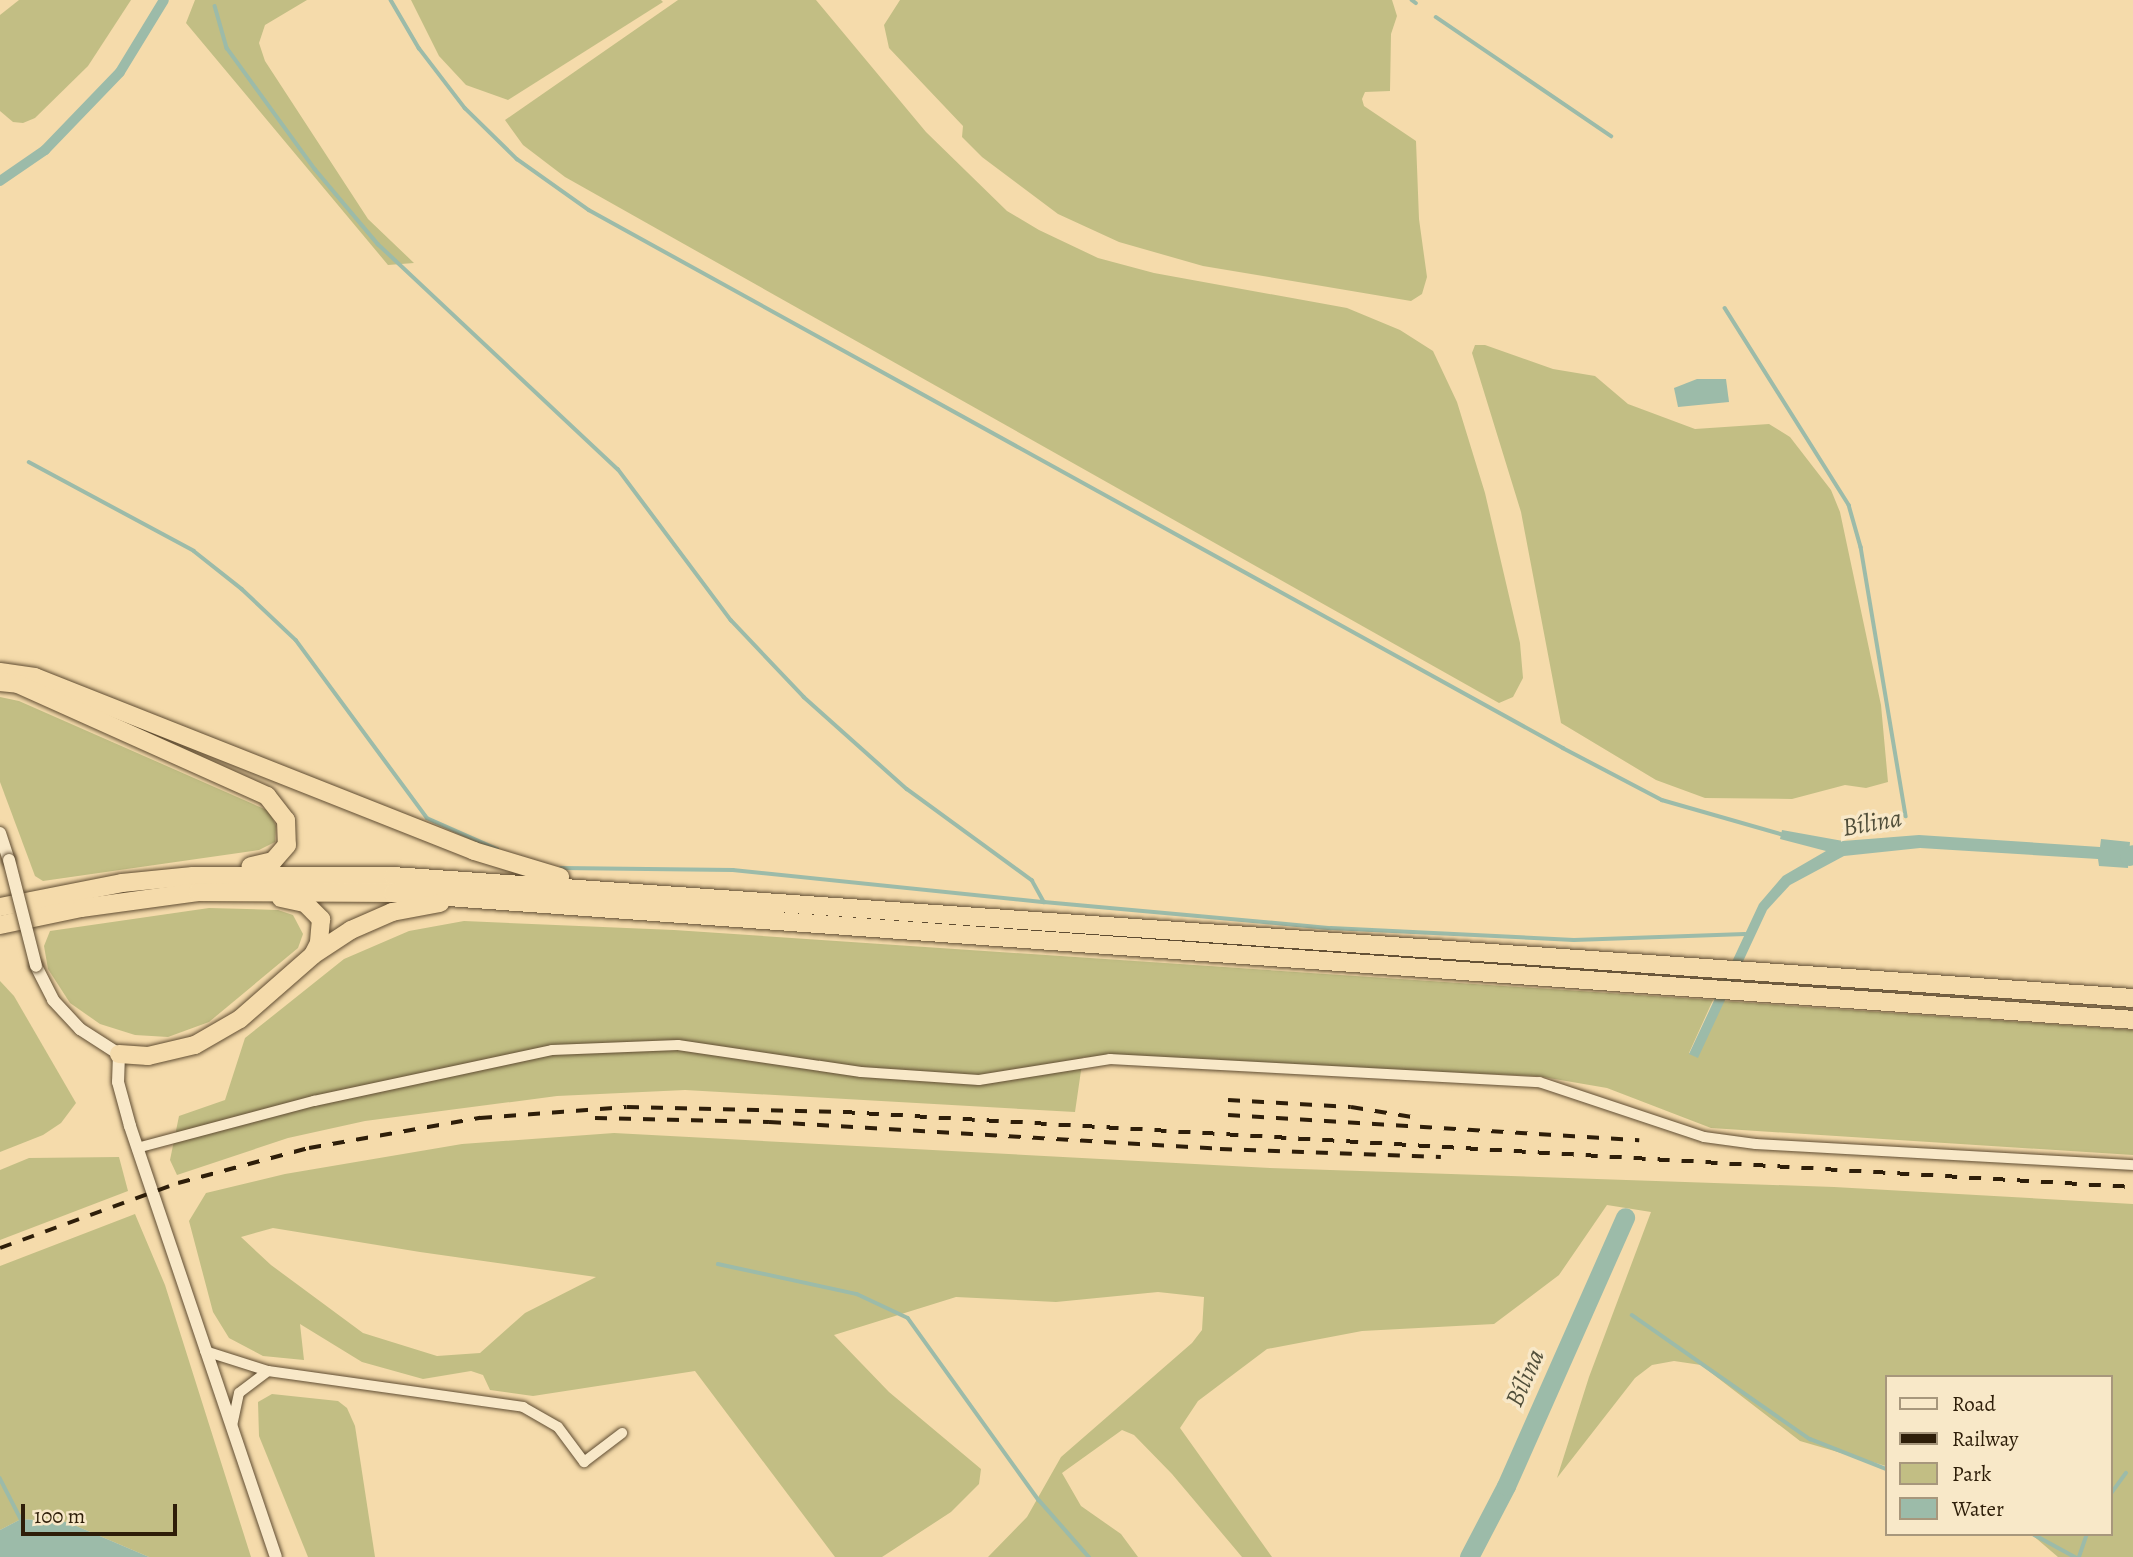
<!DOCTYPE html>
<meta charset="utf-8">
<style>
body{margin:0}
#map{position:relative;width:2133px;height:1557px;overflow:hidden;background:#f5dbab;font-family:Alegreya,serif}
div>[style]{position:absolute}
.green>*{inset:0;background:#c2be84}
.water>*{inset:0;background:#9cbba9}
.stream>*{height:3.5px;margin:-1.75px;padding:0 1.75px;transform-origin:1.75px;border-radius:1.75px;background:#9cbba9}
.canal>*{height:10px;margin:-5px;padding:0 5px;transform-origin:5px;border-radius:5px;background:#9cbba9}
.river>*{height:19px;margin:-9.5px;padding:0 9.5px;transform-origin:9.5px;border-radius:9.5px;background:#9cbba9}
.roads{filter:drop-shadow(0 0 2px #604d32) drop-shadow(0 0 2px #604d32)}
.minor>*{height:10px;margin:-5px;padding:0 5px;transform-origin:5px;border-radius:5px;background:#f8e8c8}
.tertiary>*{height:12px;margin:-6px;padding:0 6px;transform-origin:6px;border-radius:6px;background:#f8e8c8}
.trunk>*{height:18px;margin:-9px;padding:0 9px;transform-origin:9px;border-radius:9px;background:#f5dbab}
.rail>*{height:3.5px;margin-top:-1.75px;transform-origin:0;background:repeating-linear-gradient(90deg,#2e1e09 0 12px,transparent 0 24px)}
.bridges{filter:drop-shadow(0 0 2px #604d32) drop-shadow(0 0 2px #604d32)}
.tertiary-bridge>*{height:12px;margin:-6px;padding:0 6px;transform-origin:6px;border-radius:6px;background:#f8e8c8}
span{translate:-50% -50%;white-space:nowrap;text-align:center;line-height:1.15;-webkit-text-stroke:7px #f8e8c8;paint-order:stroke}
.water-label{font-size:26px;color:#4f4d39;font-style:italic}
.legend{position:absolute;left:1885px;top:1375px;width:228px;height:161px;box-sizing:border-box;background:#f8e8c8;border:2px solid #a7977c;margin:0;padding:9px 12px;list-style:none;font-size:21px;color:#2e1e09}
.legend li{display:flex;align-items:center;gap:14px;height:35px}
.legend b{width:35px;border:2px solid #a7977c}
.scale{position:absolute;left:21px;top:1504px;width:156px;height:32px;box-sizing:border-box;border:4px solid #2e1e09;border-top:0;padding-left:9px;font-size:21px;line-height:24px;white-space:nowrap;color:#2e1e09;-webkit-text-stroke:5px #f8e8c8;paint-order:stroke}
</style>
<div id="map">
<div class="green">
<i style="clip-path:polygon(19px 0,131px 0,88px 66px,35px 118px,23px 123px,13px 122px,0 111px,0 15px)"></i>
<i style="clip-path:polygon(195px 0,307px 0,265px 25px,259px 43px,265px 61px,368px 219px,414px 263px,388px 265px,186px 23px)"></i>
<i style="clip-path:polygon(411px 0,661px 0,663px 2px,508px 100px,466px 85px,439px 56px)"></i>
<i style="clip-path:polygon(678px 0,816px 0,926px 132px,1007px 211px,1039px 230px,1098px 258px,1154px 273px,1347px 308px,1400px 330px,1433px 351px,1457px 402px,1485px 493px,1520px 643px,1523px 678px,1513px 697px,1499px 703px,565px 177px,523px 145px,505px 120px)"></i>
<i style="clip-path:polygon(900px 0,1392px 0,1397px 16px,1391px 34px,1390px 91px,1365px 92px,1362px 99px,1364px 106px,1416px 141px,1419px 219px,1427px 277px,1422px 294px,1411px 301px,1203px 266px,1119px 242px,1058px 214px,982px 157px,962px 137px,963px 126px,889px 48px,884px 25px)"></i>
<i style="clip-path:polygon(1485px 345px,1553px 369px,1595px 376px,1628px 404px,1695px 429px,1769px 424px,1790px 437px,1831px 490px,1840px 512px,1881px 705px,1888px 782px,1866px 788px,1845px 785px,1792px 799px,1705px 798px,1656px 780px,1561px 723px,1521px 512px,1472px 353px,1475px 345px)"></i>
<i style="clip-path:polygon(0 697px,19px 701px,269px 811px,276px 826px,275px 842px,259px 850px,43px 881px,35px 876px,0 782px)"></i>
<i style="clip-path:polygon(209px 908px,278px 910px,293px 915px,303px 934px,298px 948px,209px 1022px,168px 1037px,135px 1035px,100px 1024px,70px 1003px,48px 969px,44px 946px,50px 931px)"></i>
<i style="clip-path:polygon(464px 921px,674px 930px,1713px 1000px,1689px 1053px,1697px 1057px,1723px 1001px,2133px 1030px,2133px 1155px,1711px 1128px,1607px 1088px,1537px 1076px,1083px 1057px,1075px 1112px,685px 1090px,557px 1096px,365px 1121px,288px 1138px,177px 1175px,170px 1160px,179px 1116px,225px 1100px,245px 1038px,344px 959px,409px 931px)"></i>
<i style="clip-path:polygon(0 981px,14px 996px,76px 1103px,61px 1123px,43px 1135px,0 1152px)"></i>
<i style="clip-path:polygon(evenodd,614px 1133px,1270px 1168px,1834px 1187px,2133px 1204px,2133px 1557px,2058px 1557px,2031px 1534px,2110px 1534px,2110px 1377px,1886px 1377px,1886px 1466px,1800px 1441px,1701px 1365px,1674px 1361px,1652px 1365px,1635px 1378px,1557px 1478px,1589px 1377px,1651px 1212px,1607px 1205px,1559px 1275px,1494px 1324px,1362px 1331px,1267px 1349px,1198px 1401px,1180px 1428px,1272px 1557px,1242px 1557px,1172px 1474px,1134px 1435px,1122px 1430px,1062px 1473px,1081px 1506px,1121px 1534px,1138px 1557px,988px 1557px,1027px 1517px,1061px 1457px,1192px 1343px,1202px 1330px,1204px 1297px,1158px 1292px,1056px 1302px,956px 1297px,834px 1335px,889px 1392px,981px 1469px,979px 1484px,951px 1512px,882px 1557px,835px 1557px,695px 1371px,533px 1396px,490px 1390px,483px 1375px,471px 1371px,423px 1379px,362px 1362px,300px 1324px,304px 1360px,263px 1356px,229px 1338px,213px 1312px,189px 1221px,206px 1193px,285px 1174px,462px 1144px,614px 1133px,273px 1228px,420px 1252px,596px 1277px,525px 1313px,480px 1353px,437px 1356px,363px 1333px,271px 1265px,241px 1237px,273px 1228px)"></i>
<i style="clip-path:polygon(119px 1157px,128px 1191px,0 1240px,0 1170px,29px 1158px)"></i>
<i style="clip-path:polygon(135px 1214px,165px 1285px,251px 1557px,149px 1557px,67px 1522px,21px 1519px,0 1530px,0 1266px)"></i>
<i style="clip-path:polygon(272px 1394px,338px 1401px,347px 1408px,355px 1426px,375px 1557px,308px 1557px,259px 1436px,258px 1402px)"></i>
</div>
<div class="water">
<i style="clip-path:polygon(1697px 379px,1726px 379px,1729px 402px,1678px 407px,1674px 388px)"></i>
<i style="clip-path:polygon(1782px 830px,1843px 841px,1919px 835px,2100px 847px,2101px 839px,2130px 842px,2128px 868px,2099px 866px,2098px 859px,1920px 848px,1844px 856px,1790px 885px,1767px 910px,1698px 1058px,1689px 1054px,1759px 904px,1783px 876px,1826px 851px,1780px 839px)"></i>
<i style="clip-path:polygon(21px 1519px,67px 1522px,149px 1557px,0 1557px,0 1530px)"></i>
</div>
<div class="stream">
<i style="left:391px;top:0;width:56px;rotate:59.7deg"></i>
<i style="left:419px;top:48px;width:76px;rotate:52.5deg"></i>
<i style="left:465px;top:108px;width:73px;rotate:44.4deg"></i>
<i style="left:517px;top:159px;width:88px;rotate:35.3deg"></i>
<i style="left:589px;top:210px;width:1113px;rotate:28.91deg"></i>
<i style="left:1563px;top:748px;width:112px;rotate:27.7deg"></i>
<i style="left:1662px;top:800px;width:127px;rotate:16deg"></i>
<i style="left:1412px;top:0;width:5px;rotate:37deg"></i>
<i style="left:215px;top:6px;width:44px;rotate:74.1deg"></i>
<i style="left:227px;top:48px;width:150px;rotate:54deg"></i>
<i style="left:315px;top:169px;width:98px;rotate:50deg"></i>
<i style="left:378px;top:244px;width:329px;rotate:43.2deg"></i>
<i style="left:618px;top:469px;width:189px;rotate:53.2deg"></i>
<i style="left:731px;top:620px;width:106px;rotate:46.5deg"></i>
<i style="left:804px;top:697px;width:138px;rotate:41.8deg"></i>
<i style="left:907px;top:789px;width:155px;rotate:36.1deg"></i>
<i style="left:1032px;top:880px;width:25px;rotate:61deg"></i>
<i style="left:1044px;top:902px;width:288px;rotate:5.2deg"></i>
<i style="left:1331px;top:928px;width:243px;rotate:2.8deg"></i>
<i style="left:1574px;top:940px;width:171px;rotate:-2deg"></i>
<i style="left:1436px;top:17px;width:212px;rotate:34.2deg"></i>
<i style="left:1725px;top:308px;width:233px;rotate:57.8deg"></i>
<i style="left:1849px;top:505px;width:44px;rotate:74.1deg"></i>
<i style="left:1861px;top:547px;width:273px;rotate:80.5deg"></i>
<i style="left:29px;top:462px;width:187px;rotate:28.3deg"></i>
<i style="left:194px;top:551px;width:61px;rotate:38.4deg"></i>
<i style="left:242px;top:589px;width:74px;rotate:43.4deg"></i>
<i style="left:296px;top:640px;width:221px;rotate:53.6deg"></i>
<i style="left:427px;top:818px;width:77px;rotate:23.9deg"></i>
<i style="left:561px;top:868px;width:172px;rotate:0.7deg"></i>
<i style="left:733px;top:870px;width:313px;rotate:5.9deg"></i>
<i style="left:718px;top:1264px;width:142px;rotate:12.2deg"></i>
<i style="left:857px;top:1294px;width:56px;rotate:25.2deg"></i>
<i style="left:908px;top:1318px;width:224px;rotate:54.3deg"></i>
<i style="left:1039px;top:1500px;width:76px;rotate:48.7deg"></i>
<i style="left:1632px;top:1315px;width:217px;rotate:34.9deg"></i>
<i style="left:1810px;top:1439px;width:82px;rotate:21.5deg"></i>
<i style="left:0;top:1478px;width:51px;rotate:62.9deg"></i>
<i style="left:2110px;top:1495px;width:27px;rotate:-54deg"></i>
<i style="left:2033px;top:1534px;width:48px;rotate:28.7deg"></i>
<i style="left:2079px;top:1557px;width:24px;rotate:-71deg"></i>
</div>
<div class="canal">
<i style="left:0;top:181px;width:55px;rotate:-34.6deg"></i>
<i style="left:45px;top:150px;width:108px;rotate:-46.1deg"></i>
<i style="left:120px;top:72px;width:84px;rotate:-58.6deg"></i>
</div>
<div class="river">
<i style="left:2129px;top:856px;width:4px;rotate:-27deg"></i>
<i style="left:1469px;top:1557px;width:80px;rotate:-62.5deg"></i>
<i style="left:1506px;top:1486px;width:294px;rotate:-66.1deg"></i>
</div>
<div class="roads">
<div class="minor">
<i style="left:137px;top:1148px;width:183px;rotate:-14.9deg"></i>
<i style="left:314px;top:1101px;width:243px;rotate:-12.1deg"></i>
<i style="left:552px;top:1050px;width:126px;rotate:-2.3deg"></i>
<i style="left:678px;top:1045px;width:185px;rotate:8.4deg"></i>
<i style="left:861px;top:1072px;width:118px;rotate:3.9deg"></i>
<i style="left:979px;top:1080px;width:133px;rotate:-9.1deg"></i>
<i style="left:1110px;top:1059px;width:430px;rotate:3.1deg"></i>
<i style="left:1539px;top:1082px;width:174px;rotate:18.4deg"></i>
<i style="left:1704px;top:1137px;width:52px;rotate:7.7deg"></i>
<i style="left:1756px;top:1144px;width:378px;rotate:3.2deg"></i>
<i style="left:205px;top:1351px;width:66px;rotate:17.6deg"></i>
<i style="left:268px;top:1371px;width:36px;rotate:143deg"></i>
<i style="left:239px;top:1393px;width:35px;rotate:102deg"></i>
<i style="left:268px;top:1371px;width:258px;rotate:8deg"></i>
<i style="left:523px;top:1407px;width:40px;rotate:29.7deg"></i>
<i style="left:558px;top:1427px;width:44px;rotate:53.4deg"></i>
<i style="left:584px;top:1462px;width:48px;rotate:-37.3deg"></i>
</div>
<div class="tertiary">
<i style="left:0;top:833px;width:28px;rotate:72deg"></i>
<i style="left:36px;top:966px;width:38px;rotate:63deg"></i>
<i style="left:53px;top:1000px;width:40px;rotate:47deg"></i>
<i style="left:80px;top:1029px;width:46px;rotate:32.7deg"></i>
<i style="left:119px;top:1054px;width:28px;rotate:92deg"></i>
<i style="left:118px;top:1082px;width:46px;rotate:74.7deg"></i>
<i style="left:130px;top:1126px;width:455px;rotate:71.3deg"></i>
</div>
<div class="trunk">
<i style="left:0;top:672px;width:35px;rotate:8deg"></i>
<i style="left:35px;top:677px;width:472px;rotate:21.6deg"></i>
<i style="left:474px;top:851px;width:90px;rotate:16.8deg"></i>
<i style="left:0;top:682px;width:18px;rotate:6deg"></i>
<i style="left:18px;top:684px;width:273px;rotate:24.2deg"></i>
<i style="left:267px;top:796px;width:31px;rotate:52deg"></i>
<i style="left:286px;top:820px;width:25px;rotate:88deg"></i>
<i style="left:287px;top:845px;width:21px;rotate:131deg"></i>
<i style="left:273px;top:861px;width:23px;rotate:167deg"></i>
<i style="left:281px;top:898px;width:25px;rotate:12deg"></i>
<i style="left:305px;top:903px;width:23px;rotate:45deg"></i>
<i style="left:321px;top:919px;width:24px;rotate:95deg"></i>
<i style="left:319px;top:943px;width:13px;rotate:117deg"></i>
<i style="left:0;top:907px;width:124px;rotate:-11.1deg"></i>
<i style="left:122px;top:883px;width:71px;rotate:-5.6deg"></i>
<i style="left:193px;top:876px;width:200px"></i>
<i style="left:393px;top:876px;width:1744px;rotate:4.01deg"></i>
<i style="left:0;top:925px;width:83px;rotate:-11.9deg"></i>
<i style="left:81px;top:908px;width:118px;rotate:-7.8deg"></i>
<i style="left:198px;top:892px;width:195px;rotate:0.3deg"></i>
<i style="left:393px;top:893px;width:1745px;rotate:4.17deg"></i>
<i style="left:119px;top:1054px;width:29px;rotate:4deg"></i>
<i style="left:148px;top:1056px;width:48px;rotate:-13.2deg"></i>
<i style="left:195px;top:1045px;width:52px;rotate:-30deg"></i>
<i style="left:240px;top:1019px;width:97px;rotate:-41.2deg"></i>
<i style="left:313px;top:955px;width:45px;rotate:-33.3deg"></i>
<i style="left:351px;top:930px;width:45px;rotate:-23.7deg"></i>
<i style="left:392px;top:912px;width:49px;rotate:-10.6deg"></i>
</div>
</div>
<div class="rail">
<i style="left:1228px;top:1100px;width:123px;rotate:3.3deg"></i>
<i style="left:1351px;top:1107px;width:68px;rotate:9.3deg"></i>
<i style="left:1228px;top:1115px;width:412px;rotate:3.5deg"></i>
<i style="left:595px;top:1118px;width:174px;rotate:1.3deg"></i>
<i style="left:769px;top:1122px;width:452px;rotate:3.4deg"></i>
<i style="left:1220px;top:1149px;width:221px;rotate:2.1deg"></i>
<i style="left:0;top:1248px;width:189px;rotate:-20.1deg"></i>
<i style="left:178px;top:1183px;width:136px;rotate:-15deg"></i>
<i style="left:309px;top:1148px;width:174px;rotate:-10deg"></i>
<i style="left:480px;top:1118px;width:147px;rotate:-4.3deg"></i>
<i style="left:627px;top:1107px;width:216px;rotate:1.3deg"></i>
<i style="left:843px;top:1112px;width:1292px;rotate:3.33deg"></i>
</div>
<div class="bridges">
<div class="tertiary-bridge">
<i style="left:9px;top:860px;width:109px;rotate:75.7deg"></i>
</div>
</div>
<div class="water-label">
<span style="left:1872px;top:823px;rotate:-10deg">Bílina</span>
<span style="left:1525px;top:1378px;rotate:-66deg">Bílina</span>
</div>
<ul class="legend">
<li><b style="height:9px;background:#f8e8c8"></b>Road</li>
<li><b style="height:9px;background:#2e1e09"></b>Railway</li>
<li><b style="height:19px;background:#c2be84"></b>Park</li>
<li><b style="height:19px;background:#9cbba9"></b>Water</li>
</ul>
<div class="scale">100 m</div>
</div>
